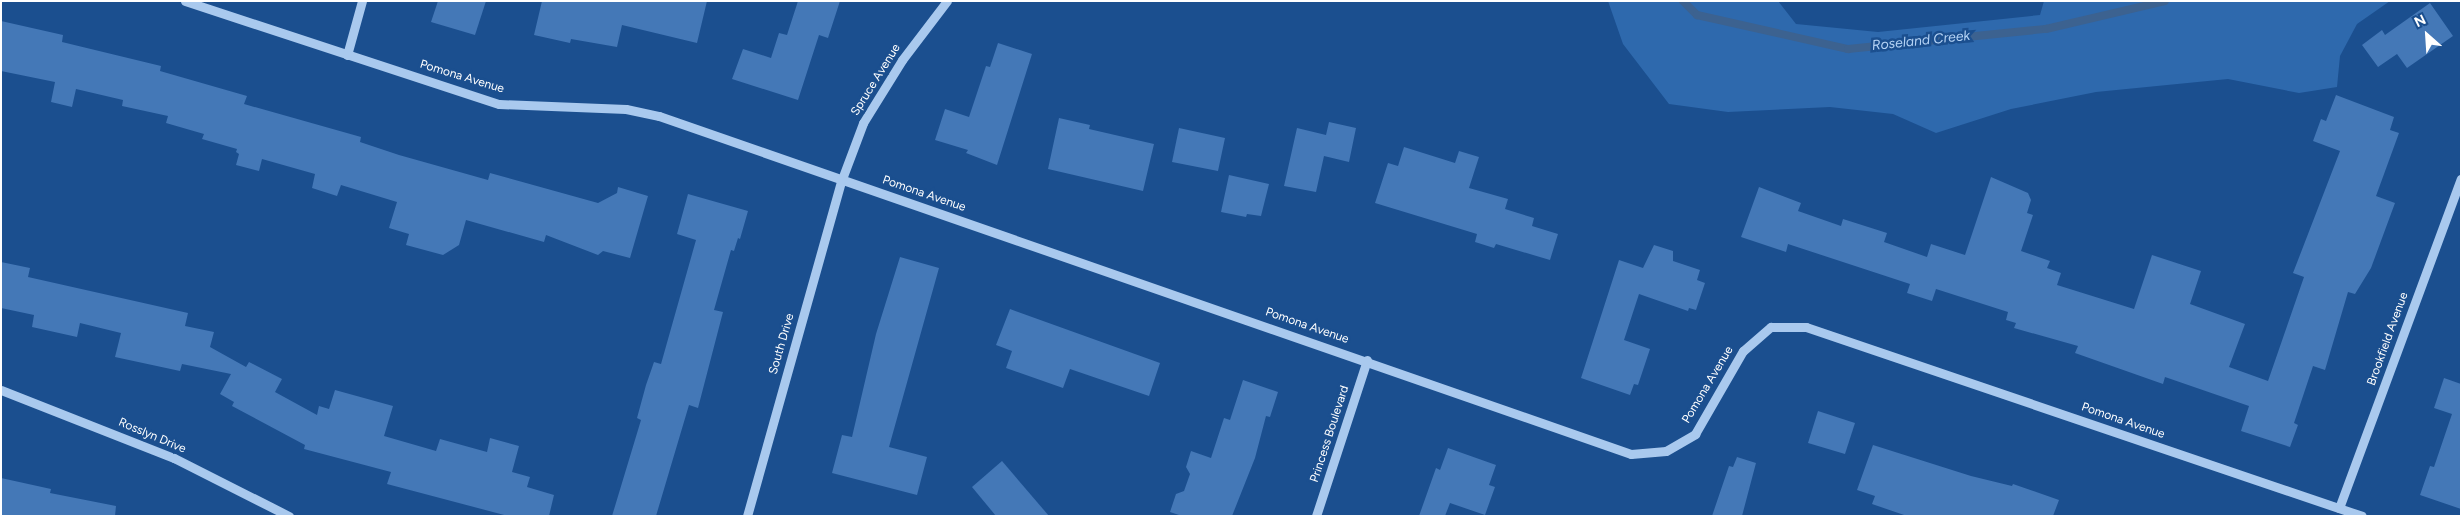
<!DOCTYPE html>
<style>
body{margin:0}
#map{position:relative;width:2462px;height:517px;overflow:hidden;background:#1b4f8f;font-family:Figtree,sans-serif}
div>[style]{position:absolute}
.green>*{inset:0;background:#2e69ad}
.stream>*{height:8px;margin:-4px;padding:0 4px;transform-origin:4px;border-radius:4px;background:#3c6290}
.building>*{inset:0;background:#4478b7}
.minor>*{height:9px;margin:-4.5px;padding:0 4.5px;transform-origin:4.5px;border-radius:4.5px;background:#a9c9ee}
span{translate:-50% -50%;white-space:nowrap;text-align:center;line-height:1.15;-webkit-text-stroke:5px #1b4f8f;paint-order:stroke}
.street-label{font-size:12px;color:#fff}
.water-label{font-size:14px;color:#b5d3f5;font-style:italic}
.frame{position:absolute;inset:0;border:2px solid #fff;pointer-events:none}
.north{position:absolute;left:2402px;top:10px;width:50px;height:50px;-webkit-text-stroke:4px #1b4f8f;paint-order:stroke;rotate:334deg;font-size:14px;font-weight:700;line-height:20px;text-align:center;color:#fff}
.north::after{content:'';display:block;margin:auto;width:18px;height:22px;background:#fff;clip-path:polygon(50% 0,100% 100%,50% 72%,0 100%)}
</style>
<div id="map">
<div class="green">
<i style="clip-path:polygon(1608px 1px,1778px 1px,1796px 24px,1878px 32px,2040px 15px,2044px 1px,2390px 1px,2357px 24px,2340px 56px,2337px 87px,2299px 93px,2228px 79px,2096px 92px,2011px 109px,1936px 133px,1893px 114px,1830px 107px,1728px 112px,1669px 104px,1623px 44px)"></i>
</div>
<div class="stream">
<i style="left:1683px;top:1px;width:20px;rotate:45deg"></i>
<i style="left:1697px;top:15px;width:155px;rotate:12.7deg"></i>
<i style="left:1848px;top:49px;width:199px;rotate:-5.8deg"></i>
<i style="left:2046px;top:29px;width:122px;rotate:-13.2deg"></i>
</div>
<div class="building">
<i style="clip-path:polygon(438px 1px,486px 1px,475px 35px,431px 22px)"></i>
<i style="clip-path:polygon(542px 1px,707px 1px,697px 43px,622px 25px,617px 47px,571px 39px,570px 43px,534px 35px)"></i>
<i style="clip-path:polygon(798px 1px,840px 1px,828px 38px,819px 35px,798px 100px,732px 79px,743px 49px,771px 58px,779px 33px,787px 35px)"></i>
<i style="clip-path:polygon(2430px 3px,2453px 36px,2407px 68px,2397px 54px,2378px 67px,2362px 45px,2382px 30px,2385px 35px)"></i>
<i style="clip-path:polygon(1px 21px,63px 35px,62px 42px,161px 66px,160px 71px,247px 96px,244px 104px,361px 137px,360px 142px,399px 155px,488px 180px,490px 173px,598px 203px,617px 193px,618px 187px,648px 196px,630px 258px,603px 251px,598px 255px,546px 235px,544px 242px,466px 220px,459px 245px,443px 255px,406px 245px,409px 234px,389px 228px,397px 202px,341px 185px,337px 196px,312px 188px,315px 174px,262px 159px,259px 171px,236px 165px,239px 154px,236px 152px,237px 149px,202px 139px,204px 134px,166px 123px,168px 116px,122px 106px,123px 100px,76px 89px,72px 107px,51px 102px,55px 82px,1px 71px)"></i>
<i style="clip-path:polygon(998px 43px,1032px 54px,997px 165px,966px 153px,968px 150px,935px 140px,945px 109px,969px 117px,986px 66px,990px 67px)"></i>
<i style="clip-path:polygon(2336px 95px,2394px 117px,2390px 130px,2399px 133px,2376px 196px,2395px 203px,2371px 268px,2355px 294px,2348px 292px,2325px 370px,2313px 366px,2294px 423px,2298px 425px,2290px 447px,2241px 431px,2249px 406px,2165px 377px,2163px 384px,2075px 353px,2078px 346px,2014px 328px,2016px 323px,2006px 320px,2008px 312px,1936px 289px,1932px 301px,1907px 293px,1910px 284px,1788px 244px,1786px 252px,1741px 237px,1759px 187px,1801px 203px,1798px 211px,1841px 226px,1843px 219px,1887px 233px,1884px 242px,1927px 257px,1931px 244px,1965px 255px,1991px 177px,2028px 193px,2031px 200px,2027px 213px,2033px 215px,2021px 251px,2050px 261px,2047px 268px,2061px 273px,2057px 285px,2134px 309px,2152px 255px,2201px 271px,2190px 304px,2245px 324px,2229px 367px,2268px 381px,2304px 277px,2293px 273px,2340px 151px,2313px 141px,2321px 119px,2326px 121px)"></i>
<i style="clip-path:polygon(1059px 118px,1090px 125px,1089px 129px,1154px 144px,1143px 191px,1048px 169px)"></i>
<i style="clip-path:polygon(1329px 122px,1356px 128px,1349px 162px,1324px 156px,1316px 192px,1284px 186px,1297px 128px,1326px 135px)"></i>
<i style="clip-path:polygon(1179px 128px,1225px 138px,1218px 171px,1172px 162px)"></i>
<i style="clip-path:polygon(1404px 147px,1455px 163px,1459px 151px,1479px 157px,1469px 188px,1508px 199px,1505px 209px,1534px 218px,1532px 226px,1558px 234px,1550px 260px,1496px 244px,1494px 248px,1475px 242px,1477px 234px,1375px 203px,1388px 163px,1398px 166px)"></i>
<i style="clip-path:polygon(1229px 175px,1269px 184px,1261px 216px,1247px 214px,1246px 217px,1221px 212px)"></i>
<i style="clip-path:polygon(688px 194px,748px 211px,740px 239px,738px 238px,734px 251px,731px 250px,714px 310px,723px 312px,698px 408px,689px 405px,656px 516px,612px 516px,641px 420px,637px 418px,646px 385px,654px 362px,661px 364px,696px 240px,677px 234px)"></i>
<i style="clip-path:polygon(1654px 245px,1673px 251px,1673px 261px,1700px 270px,1697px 280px,1705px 283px,1696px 310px,1689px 308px,1688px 311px,1639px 294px,1624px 340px,1650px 349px,1638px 385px,1634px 384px,1630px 395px,1581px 378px,1619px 260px,1643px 268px)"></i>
<i style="clip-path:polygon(900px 257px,939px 268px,889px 447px,927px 457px,917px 495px,832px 473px,842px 435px,852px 437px,876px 334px)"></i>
<i style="clip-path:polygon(1px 262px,30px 268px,28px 277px,188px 313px,185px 326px,214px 332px,210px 347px,246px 367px,249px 362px,282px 379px,275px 392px,317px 415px,319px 406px,329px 409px,335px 390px,393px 406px,384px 436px,436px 451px,440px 439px,487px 452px,490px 438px,519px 446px,512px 472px,530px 477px,527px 487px,554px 495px,549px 516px,508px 516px,387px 484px,391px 472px,304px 449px,305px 445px,232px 406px,234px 402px,220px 394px,231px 374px,182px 364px,180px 371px,115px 357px,121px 333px,80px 323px,77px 337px,32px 327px,34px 315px,1px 308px)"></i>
<i style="clip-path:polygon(1010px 309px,1160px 363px,1149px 396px,1070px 369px,1063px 388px,1006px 368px,1012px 351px,996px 345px)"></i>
<i style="clip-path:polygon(2444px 378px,2461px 384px,2461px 509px,2420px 495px,2430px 466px,2434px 467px,2452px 414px,2434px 408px)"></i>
<i style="clip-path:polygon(1243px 380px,1278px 392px,1270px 417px,1266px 416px,1255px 458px,1232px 516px,1182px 516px,1170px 512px,1176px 494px,1184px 491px,1190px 474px,1186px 467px,1191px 451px,1211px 458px,1224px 418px,1230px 420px)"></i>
<i style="clip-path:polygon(1818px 411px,1855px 423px,1845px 454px,1808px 443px)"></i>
<i style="clip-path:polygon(1873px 445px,1971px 476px,2012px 486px,2013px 484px,2059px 500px,2053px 516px,1907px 516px,1872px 504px,1875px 496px,1857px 490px)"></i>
<i style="clip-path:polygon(1448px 448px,1496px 465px,1489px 485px,1495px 487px,1485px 515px,1450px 503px,1445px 516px,1419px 516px,1436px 468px,1440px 470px)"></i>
<i style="clip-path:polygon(1737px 457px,1756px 463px,1742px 516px,1712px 516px,1729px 466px,1733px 467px)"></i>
<i style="clip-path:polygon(1002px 461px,1049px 516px,996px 516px,972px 487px)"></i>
<i style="clip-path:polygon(1px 478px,51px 489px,50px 493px,116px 506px,115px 516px,1px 516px)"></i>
</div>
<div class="minor">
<i style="left:185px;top:1px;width:330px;rotate:18.2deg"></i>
<i style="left:499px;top:104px;width:127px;rotate:2.3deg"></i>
<i style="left:626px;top:109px;width:34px;rotate:12deg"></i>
<i style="left:659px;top:116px;width:1029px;rotate:19.17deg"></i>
<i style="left:1631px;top:454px;width:35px;rotate:-5deg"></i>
<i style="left:1666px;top:451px;width:34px;rotate:-30deg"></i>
<i style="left:1695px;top:434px;width:96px;rotate:-60deg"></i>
<i style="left:1743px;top:351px;width:37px;rotate:-41deg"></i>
<i style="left:1771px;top:327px;width:35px"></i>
<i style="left:1806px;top:327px;width:587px;rotate:18.77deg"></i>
<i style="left:347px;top:55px;width:56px;rotate:-74.5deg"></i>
<i style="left:1px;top:390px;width:186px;rotate:21.5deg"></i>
<i style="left:174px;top:458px;width:129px;rotate:26.8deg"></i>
<i style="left:2339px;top:508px;width:351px;rotate:-69.7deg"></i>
<i style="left:747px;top:516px;width:350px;rotate:-74.3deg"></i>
<i style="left:842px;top:179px;width:60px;rotate:-69.4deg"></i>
<i style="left:863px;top:123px;width:74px;rotate:-58.2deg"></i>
<i style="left:902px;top:60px;width:74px;rotate:-52.7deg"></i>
<i style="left:1316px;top:516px;width:164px;rotate:-71.9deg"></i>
</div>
<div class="street-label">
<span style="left:462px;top:77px;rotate:17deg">Pomona Avenue</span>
<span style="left:876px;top:80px;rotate:-58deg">Spruce Avenue</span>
<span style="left:924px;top:194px;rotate:19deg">Pomona Avenue</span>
<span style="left:1307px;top:326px;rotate:19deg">Pomona Avenue</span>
<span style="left:2388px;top:339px;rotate:-70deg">Brookfield Avenue</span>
<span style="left:782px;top:344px;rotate:-74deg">South Drive</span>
<span style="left:1708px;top:385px;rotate:-59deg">Pomona Avenue</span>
<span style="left:2123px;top:421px;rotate:19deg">Pomona Avenue</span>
<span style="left:1330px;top:434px;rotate:-72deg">Princess Boulevard</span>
<span style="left:152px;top:436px;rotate:23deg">Rosslyn Drive</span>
</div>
<div class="water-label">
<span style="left:1921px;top:41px;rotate:-6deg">Roseland Creek</span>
</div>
<div class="frame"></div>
<div class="north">N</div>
</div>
